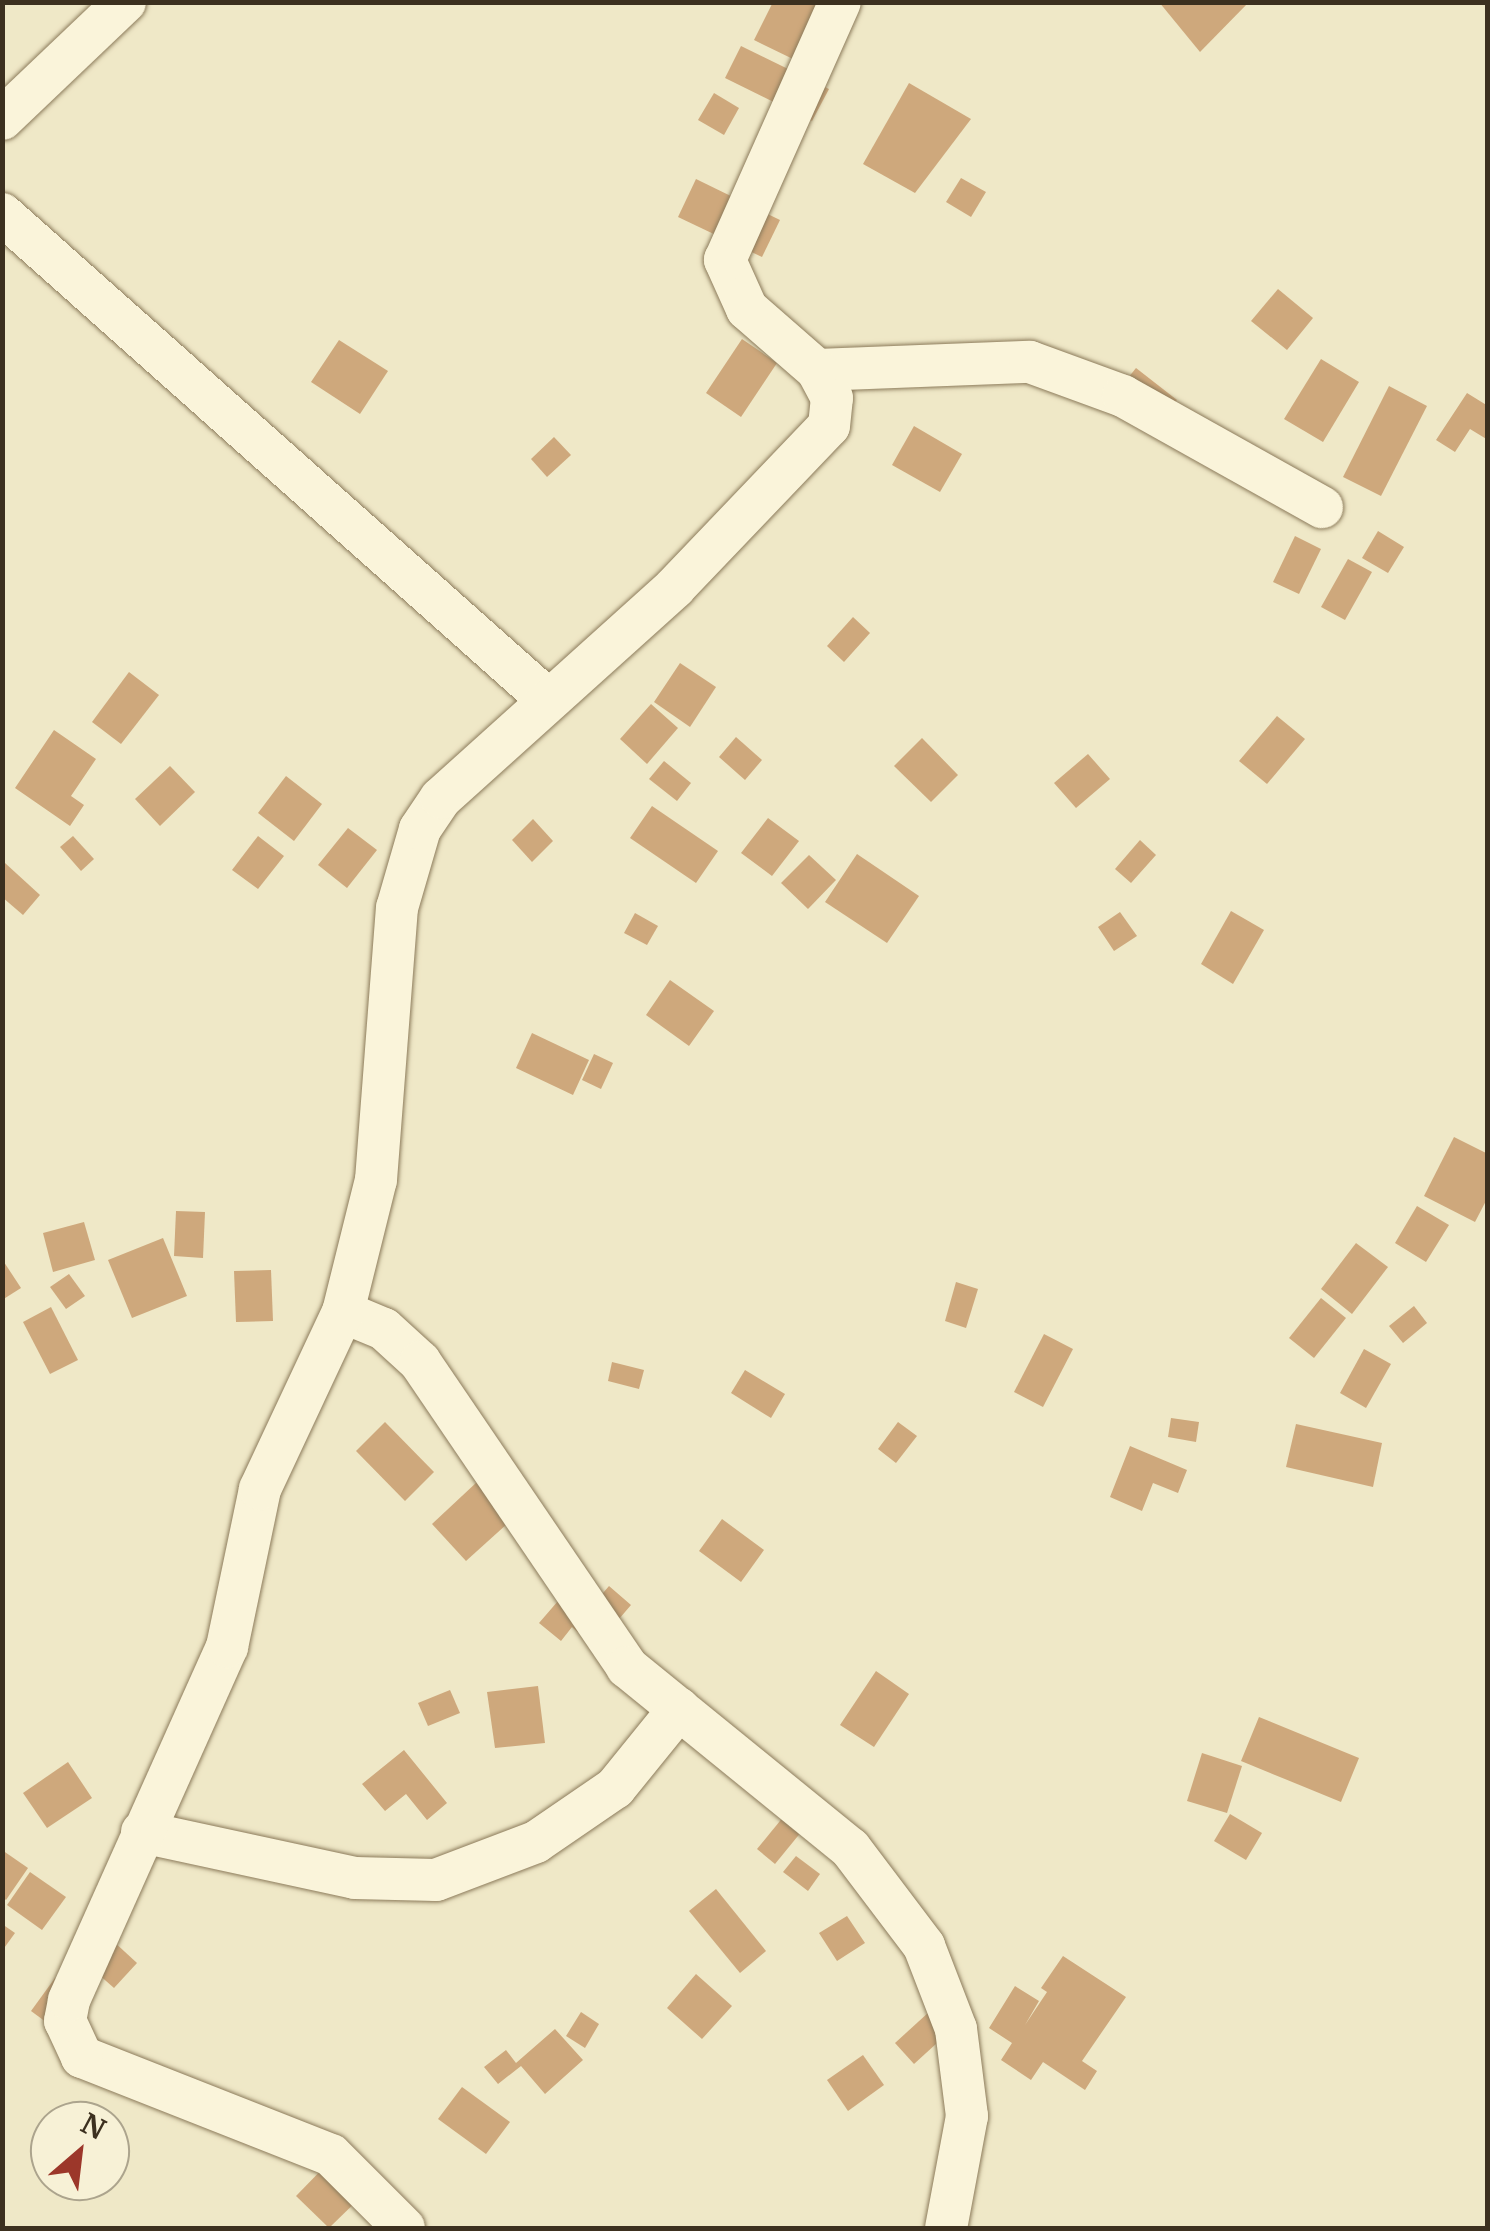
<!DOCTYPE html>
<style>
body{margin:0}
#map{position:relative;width:1490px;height:2231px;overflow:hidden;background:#efe8c7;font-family:Merriweather,serif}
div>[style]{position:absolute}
.building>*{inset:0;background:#cea87c}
.roads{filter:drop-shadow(0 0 2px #8c7b5b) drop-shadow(0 0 2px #8c7b5b)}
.minor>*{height:42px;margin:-21px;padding:0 21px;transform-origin:21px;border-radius:21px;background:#faf4da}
span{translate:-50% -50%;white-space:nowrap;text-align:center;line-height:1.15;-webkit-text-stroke:8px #f7f1d6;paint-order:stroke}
.frame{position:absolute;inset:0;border:5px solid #3c301f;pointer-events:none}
.north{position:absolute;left:30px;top:2101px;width:100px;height:100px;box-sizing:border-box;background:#f7f1d6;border:2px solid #aca48d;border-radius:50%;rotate:28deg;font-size:28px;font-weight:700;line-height:40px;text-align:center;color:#3c301f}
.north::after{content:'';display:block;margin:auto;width:35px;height:45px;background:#9c372a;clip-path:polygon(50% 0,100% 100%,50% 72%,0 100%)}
</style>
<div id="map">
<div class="building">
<i style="clip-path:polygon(773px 2px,830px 2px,795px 60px,754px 40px)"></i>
<i style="clip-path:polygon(1159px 2px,1249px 2px,1200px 52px)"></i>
<i style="clip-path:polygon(741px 46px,829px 89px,812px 121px,725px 78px)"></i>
<i style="clip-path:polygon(909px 83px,971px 119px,915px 193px,863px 164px)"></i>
<i style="clip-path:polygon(714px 93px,739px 108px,724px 135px,698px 120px)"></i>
<i style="clip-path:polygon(961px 178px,986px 192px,971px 217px,946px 202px)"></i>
<i style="clip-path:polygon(696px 179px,780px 220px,762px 257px,678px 217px)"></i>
<i style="clip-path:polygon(1278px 289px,1313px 318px,1287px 350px,1251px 321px)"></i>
<i style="clip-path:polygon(742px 339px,777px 363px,741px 417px,706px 393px)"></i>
<i style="clip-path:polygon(339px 340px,388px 371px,360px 414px,311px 382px)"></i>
<i style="clip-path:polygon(1321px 359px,1359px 382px,1323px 442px,1284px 419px)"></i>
<i style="clip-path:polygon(1136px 368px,1177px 400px,1160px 420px,1120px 388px)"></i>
<i style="clip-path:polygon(1389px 386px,1427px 406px,1381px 496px,1343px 477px)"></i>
<i style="clip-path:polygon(1467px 393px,1488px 406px,1488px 440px,1470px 429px,1455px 452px,1436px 440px)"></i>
<i style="clip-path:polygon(914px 426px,962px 454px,940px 492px,892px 465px)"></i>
<i style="clip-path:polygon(554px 437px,571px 455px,547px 477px,531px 459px)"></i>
<i style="clip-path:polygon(1378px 531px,1404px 547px,1388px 573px,1362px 558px)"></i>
<i style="clip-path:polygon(1295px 536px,1321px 549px,1299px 594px,1273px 582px)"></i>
<i style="clip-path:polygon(1348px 559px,1372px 572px,1345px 620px,1321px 607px)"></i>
<i style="clip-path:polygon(853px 617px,870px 633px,844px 662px,827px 646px)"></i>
<i style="clip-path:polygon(680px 663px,716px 687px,690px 727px,654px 702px)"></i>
<i style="clip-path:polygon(129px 672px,159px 695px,121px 744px,92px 722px)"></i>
<i style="clip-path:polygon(651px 704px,678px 728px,647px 764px,620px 739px)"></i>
<i style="clip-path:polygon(1277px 716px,1305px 739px,1267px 784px,1239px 761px)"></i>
<i style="clip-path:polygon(54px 730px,96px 759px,71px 796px,84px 805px,70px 826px,15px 788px)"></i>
<i style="clip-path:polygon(736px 737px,762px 760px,745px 780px,719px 757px)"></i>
<i style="clip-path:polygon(922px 738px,958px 775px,931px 802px,894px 766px)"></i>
<i style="clip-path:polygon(1088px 754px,1110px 779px,1076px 808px,1054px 783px)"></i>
<i style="clip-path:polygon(664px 761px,691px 783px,677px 801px,649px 779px)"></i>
<i style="clip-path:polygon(170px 766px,195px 792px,160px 826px,135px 799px)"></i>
<i style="clip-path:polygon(286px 776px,322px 804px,294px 841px,258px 813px)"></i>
<i style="clip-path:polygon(652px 806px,718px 851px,696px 883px,630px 838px)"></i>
<i style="clip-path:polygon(768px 818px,799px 841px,772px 876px,741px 853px)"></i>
<i style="clip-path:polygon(533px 819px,553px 841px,532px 862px,512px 840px)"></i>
<i style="clip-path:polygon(348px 828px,377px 850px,347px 888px,318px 865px)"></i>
<i style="clip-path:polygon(73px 836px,94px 859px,81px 871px,60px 847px)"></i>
<i style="clip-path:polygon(258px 836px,284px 856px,258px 889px,232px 870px)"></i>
<i style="clip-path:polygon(1140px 840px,1156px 855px,1131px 883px,1115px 869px)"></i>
<i style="clip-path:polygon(857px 854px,919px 896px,887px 943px,825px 902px)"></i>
<i style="clip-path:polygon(809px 855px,836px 880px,808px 909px,781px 883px)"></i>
<i style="clip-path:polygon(5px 863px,40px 895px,23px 915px,2px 897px)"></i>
<i style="clip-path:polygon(1231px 911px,1264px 930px,1233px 984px,1201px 964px)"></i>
<i style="clip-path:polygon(1120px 912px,1137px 936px,1114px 951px,1098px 927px)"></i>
<i style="clip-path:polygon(635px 913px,658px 926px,647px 945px,624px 933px)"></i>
<i style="clip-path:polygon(670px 980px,714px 1011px,689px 1046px,646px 1015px)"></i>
<i style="clip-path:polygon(532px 1033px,589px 1060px,573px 1095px,516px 1068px)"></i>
<i style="clip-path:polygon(594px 1054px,613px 1063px,601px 1089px,582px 1080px)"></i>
<i style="clip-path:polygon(1454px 1137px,1488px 1154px,1488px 1197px,1475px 1222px,1424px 1196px)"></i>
<i style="clip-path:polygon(1417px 1206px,1449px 1225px,1426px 1262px,1395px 1243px)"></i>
<i style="clip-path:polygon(176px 1211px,205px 1212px,203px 1258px,174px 1256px)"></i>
<i style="clip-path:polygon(84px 1222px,95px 1260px,53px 1272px,43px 1233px)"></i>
<i style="clip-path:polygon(163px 1238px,187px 1296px,132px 1318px,108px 1260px)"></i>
<i style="clip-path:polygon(1356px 1243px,1388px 1267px,1352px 1314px,1321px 1289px)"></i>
<i style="clip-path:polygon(2px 1259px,21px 1288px,2px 1300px)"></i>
<i style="clip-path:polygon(271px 1270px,273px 1321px,236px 1322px,234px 1271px)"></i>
<i style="clip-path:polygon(69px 1274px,85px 1296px,66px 1309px,50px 1287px)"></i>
<i style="clip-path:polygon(956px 1282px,978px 1289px,966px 1328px,945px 1321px)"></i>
<i style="clip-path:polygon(1321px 1298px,1346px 1318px,1314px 1358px,1289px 1338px)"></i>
<i style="clip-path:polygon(1414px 1306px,1427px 1323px,1403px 1343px,1389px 1326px)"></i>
<i style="clip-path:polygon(51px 1307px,78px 1360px,50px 1374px,23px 1322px)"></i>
<i style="clip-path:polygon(1044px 1334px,1073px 1349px,1043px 1407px,1014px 1392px)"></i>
<i style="clip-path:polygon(1364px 1349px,1391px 1364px,1366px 1408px,1340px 1393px)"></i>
<i style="clip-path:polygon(612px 1362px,644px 1370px,639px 1389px,608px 1381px)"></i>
<i style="clip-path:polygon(745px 1370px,785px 1394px,771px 1418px,731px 1393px)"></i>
<i style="clip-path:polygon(1171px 1418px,1199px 1422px,1196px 1442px,1168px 1437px)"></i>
<i style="clip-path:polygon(385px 1422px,434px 1472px,405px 1501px,356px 1451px)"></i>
<i style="clip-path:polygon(898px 1422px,917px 1436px,896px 1463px,878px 1449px)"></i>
<i style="clip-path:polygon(1296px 1424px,1382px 1443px,1373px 1487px,1286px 1467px)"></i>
<i style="clip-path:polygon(1130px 1446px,1187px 1470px,1178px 1493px,1153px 1483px,1142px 1511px,1110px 1497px)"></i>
<i style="clip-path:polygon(493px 1467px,528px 1505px,466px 1561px,432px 1524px)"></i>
<i style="clip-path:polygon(722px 1519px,764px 1550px,741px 1582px,699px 1551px)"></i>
<i style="clip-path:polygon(609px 1586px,631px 1605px,595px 1647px,572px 1627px,561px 1641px,539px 1623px,558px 1601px,580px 1620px)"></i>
<i style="clip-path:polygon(876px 1671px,909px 1694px,874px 1747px,840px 1725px)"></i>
<i style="clip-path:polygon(538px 1686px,545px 1743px,495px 1748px,487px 1692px)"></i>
<i style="clip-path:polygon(450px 1690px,460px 1713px,428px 1726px,418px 1703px)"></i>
<i style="clip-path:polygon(1259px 1717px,1359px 1758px,1341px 1802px,1241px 1761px)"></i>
<i style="clip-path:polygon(404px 1750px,447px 1803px,427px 1820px,406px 1794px,385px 1811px,362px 1784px)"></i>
<i style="clip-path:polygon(1202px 1753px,1242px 1766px,1227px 1813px,1187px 1801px)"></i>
<i style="clip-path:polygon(68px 1762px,92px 1798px,47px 1828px,23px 1793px)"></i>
<i style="clip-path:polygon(1230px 1814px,1262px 1833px,1246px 1860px,1214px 1841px)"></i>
<i style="clip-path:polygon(784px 1816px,802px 1831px,775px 1864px,757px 1849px)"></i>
<i style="clip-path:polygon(2px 1850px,28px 1868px,6px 1900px,2px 1897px)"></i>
<i style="clip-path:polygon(796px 1856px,820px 1874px,808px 1891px,783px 1872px)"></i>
<i style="clip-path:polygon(30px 1872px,66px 1897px,42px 1930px,7px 1905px)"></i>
<i style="clip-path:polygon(716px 1889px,766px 1951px,740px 1973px,689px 1911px)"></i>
<i style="clip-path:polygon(847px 1916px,865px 1943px,837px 1961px,819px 1933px)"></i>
<i style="clip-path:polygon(2px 1924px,15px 1933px,2px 1951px)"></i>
<i style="clip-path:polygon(112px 1940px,137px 1963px,114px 1988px,89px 1966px)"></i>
<i style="clip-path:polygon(1063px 1956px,1126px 1997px,1082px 2061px,1097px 2071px,1085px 2090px,1043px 2062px,1031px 2080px,1001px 2060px,1012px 2043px,989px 2028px,1015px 1986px,1039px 2001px,1025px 2025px,1047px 1992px,1041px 1988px)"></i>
<i style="clip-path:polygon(696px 1974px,732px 2006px,702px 2039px,667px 2008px)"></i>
<i style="clip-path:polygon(55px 1978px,85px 2000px,61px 2033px,31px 2011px)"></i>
<i style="clip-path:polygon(581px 2012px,599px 2024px,585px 2048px,566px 2036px)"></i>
<i style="clip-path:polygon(929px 2012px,948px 2033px,914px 2064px,895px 2043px)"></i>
<i style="clip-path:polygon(555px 2029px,583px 2060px,545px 2094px,521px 2066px,498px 2084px,484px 2067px,506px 2050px,516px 2063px)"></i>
<i style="clip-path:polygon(863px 2055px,884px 2085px,848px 2111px,827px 2080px)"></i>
<i style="clip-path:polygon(462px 2087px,510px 2122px,486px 2154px,438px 2119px)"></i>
<i style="clip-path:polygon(332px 2159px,366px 2192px,329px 2228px,296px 2196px)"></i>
</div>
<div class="roads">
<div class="minor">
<i style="left:2px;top:119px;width:170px;rotate:-43.6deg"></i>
<i style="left:2px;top:214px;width:728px;rotate:41.66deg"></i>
<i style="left:817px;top:370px;width:213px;rotate:-2.2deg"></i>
<i style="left:1030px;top:362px;width:99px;rotate:20.1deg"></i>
<i style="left:1123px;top:396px;width:228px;rotate:29.2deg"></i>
<i style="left:343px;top:1312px;width:44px;rotate:22.5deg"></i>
<i style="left:384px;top:1329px;width:49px;rotate:42.5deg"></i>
<i style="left:420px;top:1362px;width:369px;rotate:55.8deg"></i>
<i style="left:627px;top:1667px;width:287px;rotate:39.1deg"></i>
<i style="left:850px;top:1848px;width:123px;rotate:52.9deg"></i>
<i style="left:924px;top:1946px;width:89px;rotate:68.9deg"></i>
<i style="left:956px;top:2029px;width:88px;rotate:82.8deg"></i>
<i style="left:967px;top:2116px;width:114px;rotate:100.6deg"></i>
<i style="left:142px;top:1832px;width:218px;rotate:12.2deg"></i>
<i style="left:355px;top:1878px;width:81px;rotate:1.4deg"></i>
<i style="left:436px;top:1880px;width:107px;rotate:-20.8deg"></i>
<i style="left:536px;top:1842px;width:96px;rotate:-34.4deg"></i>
<i style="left:615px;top:1788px;width:102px;rotate:-51deg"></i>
<i style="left:404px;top:2228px;width:103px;rotate:-135deg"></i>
<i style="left:331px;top:2155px;width:268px;rotate:-158.5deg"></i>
<i style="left:82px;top:2057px;width:40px;rotate:-115deg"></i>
<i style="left:65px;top:2021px;width:21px;rotate:-79deg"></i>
<i style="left:69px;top:2000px;width:387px;rotate:-65.9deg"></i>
<i style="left:227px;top:1647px;width:161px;rotate:-78.2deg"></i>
<i style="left:260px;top:1489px;width:195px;rotate:-64.9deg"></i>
<i style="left:343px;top:1312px;width:136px;rotate:-76deg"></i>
<i style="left:376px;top:1180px;width:273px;rotate:-85.6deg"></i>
<i style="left:397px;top:908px;width:82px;rotate:-73.8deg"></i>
<i style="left:420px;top:829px;width:37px;rotate:-56deg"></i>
<i style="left:441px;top:798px;width:314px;rotate:-42deg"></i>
<i style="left:674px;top:588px;width:224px;rotate:-46.3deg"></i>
<i style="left:829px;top:426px;width:28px;rotate:-84deg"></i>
<i style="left:832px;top:398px;width:32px;rotate:-118deg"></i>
<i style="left:817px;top:370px;width:93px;rotate:-138.9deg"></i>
<i style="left:747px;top:309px;width:54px;rotate:-114.2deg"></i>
<i style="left:725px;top:260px;width:282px;rotate:-66deg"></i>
</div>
</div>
<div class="frame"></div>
<div class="north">N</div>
</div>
